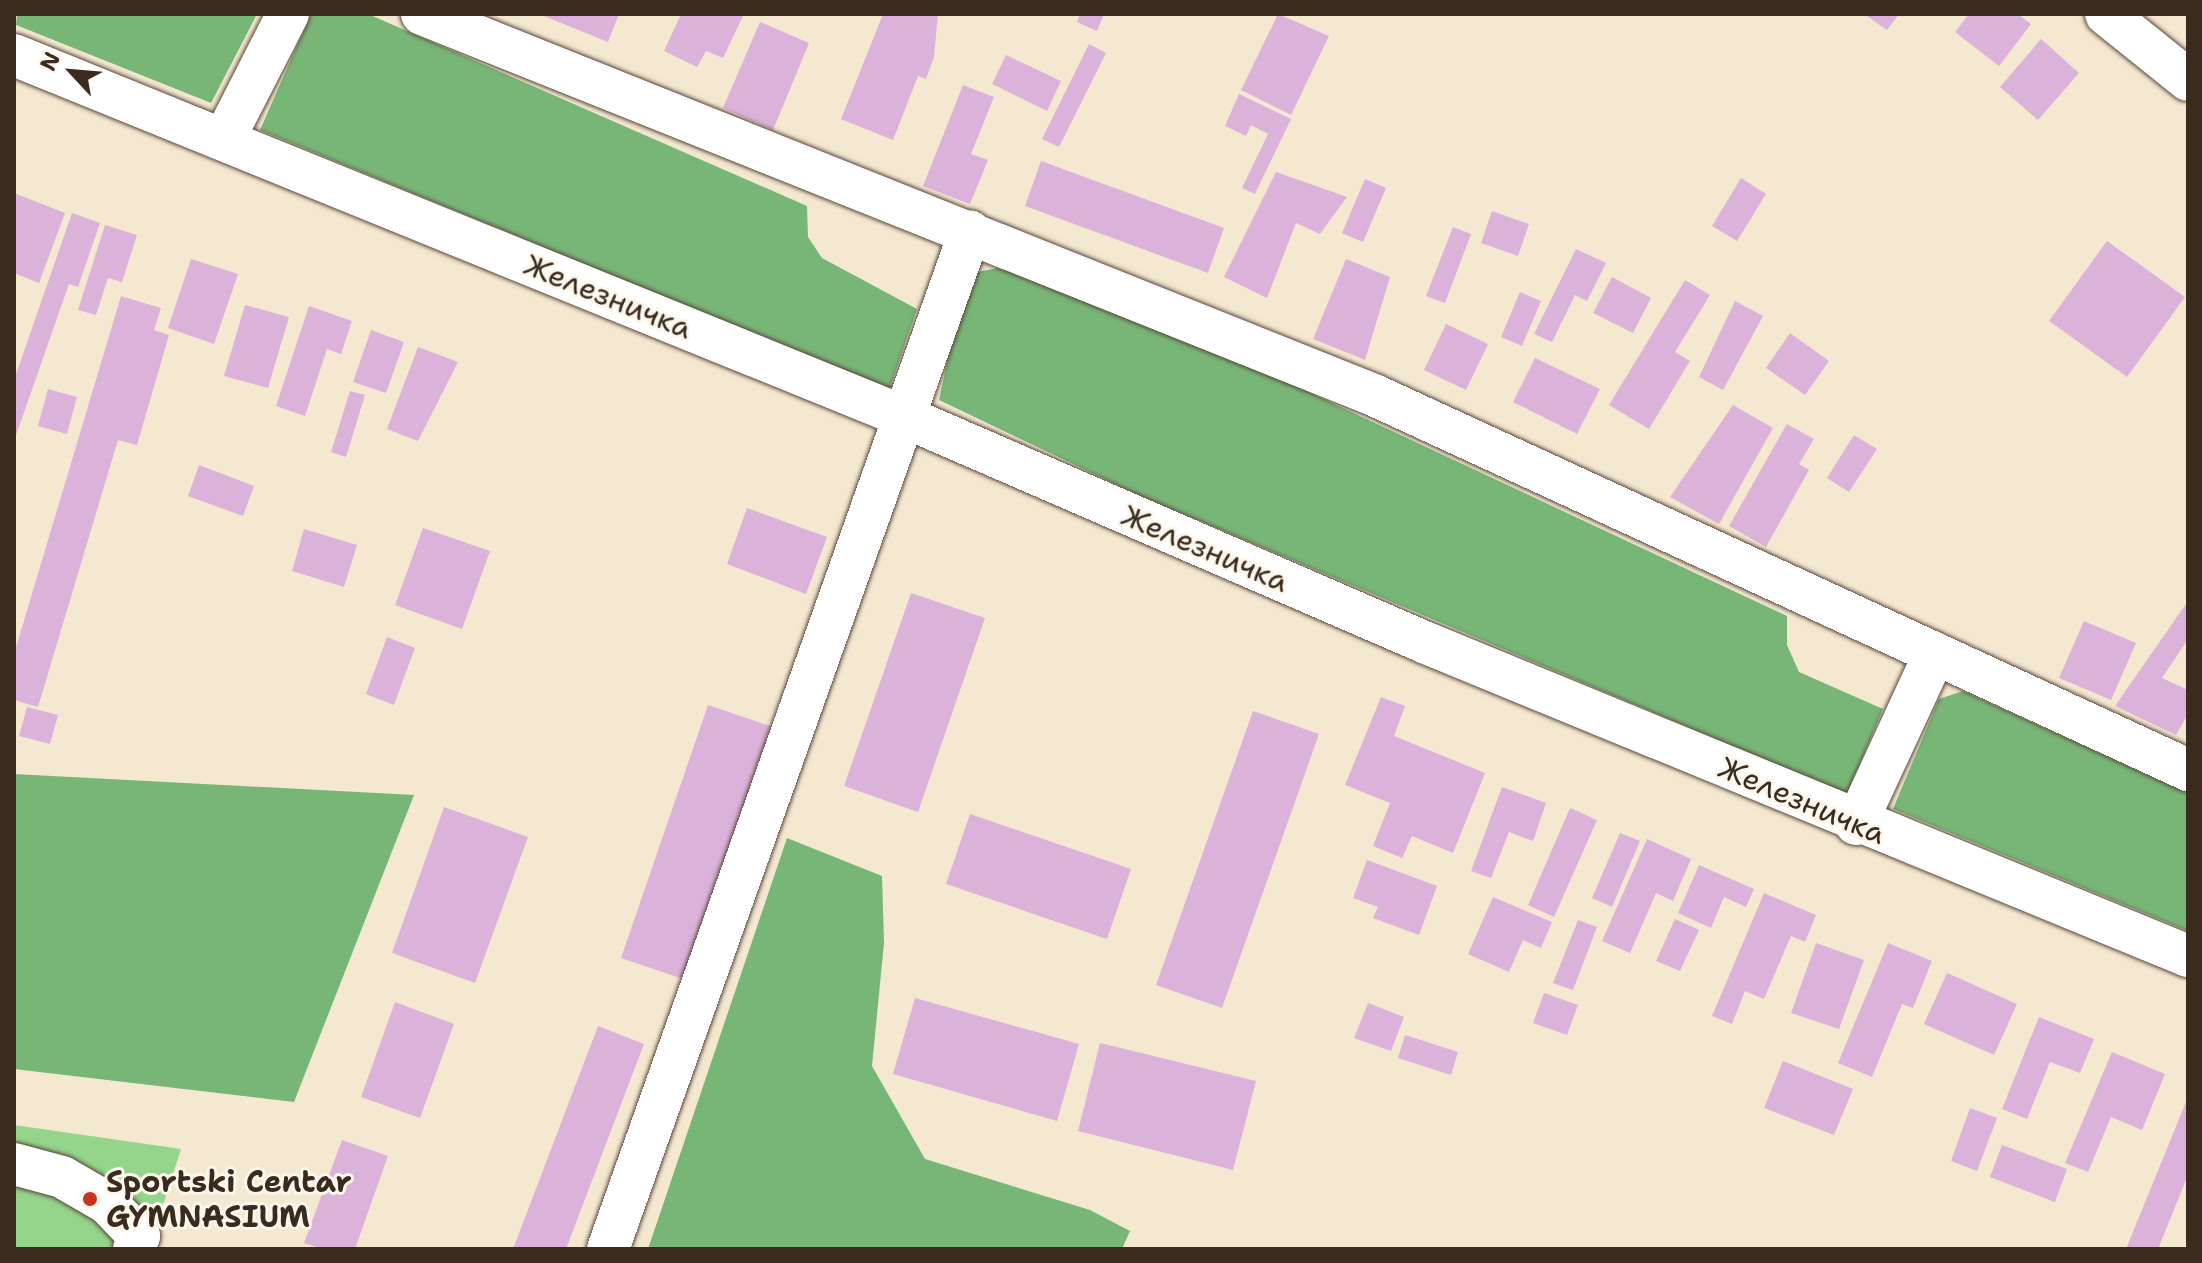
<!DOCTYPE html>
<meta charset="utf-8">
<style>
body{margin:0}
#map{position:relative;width:2202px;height:1263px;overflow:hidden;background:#f5e8d1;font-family:"Shantell Sans",sans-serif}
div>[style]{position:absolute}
.green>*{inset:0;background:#95d48b}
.forest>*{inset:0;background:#78b677}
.building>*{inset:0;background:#dbb2d9}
.roads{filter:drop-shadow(0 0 2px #574639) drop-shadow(0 0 2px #574639)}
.minor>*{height:42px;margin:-21px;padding:0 21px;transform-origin:21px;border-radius:21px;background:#fff}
.dots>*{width:22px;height:22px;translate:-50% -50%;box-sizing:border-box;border:4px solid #fbf7ec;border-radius:50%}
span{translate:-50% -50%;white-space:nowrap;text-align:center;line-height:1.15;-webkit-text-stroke:6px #fbf7ec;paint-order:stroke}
.street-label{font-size:30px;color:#3b2a1e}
.poi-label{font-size:30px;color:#3b2a1e;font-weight:700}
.left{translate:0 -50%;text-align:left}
.frame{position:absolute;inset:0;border:16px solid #3b2a1e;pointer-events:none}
.north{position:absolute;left:32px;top:32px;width:80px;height:80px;-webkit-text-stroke:6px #fbf7ec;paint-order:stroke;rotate:296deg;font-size:22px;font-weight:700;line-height:32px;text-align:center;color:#3b2a1e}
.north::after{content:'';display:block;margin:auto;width:28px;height:36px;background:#3b2a1e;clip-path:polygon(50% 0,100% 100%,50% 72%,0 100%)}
</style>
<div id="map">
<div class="green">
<i style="clip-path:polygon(14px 1125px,181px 1149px,149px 1249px,14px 1249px)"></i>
</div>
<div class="forest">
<i style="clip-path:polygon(17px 14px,257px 14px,211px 103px,16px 25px)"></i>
<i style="clip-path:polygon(311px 14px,368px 14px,807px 206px,808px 237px,822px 258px,917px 309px,889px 390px,260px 130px)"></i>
<i style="clip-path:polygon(999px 268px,1300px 388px,1787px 616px,1787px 645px,1799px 672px,1883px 709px,1847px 794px,1134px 493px,939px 400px,956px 320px,976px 272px)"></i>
<i style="clip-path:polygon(1963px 691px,2188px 793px,2188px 931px,1893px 809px,1939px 699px)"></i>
<i style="clip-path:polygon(14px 774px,414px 795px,294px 1102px,14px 1069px)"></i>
<i style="clip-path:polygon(787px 838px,882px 876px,884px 943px,872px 1066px,925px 1159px,1090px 1210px,1130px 1231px,1122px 1249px,648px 1249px)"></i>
</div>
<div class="building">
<i style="clip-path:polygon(539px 14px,619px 14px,608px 42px)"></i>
<i style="clip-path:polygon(681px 14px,744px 14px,723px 58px,706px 51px,697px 67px,664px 51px)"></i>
<i style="clip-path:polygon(883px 14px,938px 14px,934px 57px,926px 79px,918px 76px,893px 140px,841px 119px)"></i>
<i style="clip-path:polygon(1080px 14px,1104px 14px,1097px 31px,1077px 22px)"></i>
<i style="clip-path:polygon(1278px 14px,1329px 36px,1291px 115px,1241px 90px)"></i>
<i style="clip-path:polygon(1864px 14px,1899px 14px,1887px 30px)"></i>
<i style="clip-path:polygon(1969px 14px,2018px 14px,2031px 24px,1999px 66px,1955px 32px)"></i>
<i style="clip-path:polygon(760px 22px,809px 43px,773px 130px,723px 108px)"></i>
<i style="clip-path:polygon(2041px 39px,2079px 73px,2038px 120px,2000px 87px)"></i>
<i style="clip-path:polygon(1089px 44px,1106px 53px,1059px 147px,1042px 139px)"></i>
<i style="clip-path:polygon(1006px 55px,1061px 81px,1047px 111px,992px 84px)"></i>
<i style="clip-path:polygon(963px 85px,994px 97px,971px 154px,988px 160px,970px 204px,923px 186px)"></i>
<i style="clip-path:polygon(1239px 94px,1291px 119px,1255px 194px,1242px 188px,1268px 134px,1251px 125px,1246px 136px,1225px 126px)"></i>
<i style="clip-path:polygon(1041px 161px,1224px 228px,1208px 273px,1025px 206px)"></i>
<i style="clip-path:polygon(1276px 172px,1347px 197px,1320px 234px,1296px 223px,1267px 298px,1224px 277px)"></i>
<i style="clip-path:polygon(1741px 178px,1766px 194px,1737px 241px,1712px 226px)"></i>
<i style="clip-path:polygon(1365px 179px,1386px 188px,1363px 242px,1342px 233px)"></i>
<i style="clip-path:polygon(14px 193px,65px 213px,39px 283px,14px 273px)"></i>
<i style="clip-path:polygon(1492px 211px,1529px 224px,1518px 256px,1481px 243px)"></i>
<i style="clip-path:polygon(72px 213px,100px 223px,78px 287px,69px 284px,14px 441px,14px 380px)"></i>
<i style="clip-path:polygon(105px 225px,137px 235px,122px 282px,108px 278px,96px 315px,78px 310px)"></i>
<i style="clip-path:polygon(1453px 227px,1471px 234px,1445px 303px,1426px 296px)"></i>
<i style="clip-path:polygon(2107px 241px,2185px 297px,2127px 377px,2049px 321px)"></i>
<i style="clip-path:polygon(1576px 249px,1606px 263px,1587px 301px,1575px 295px,1552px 342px,1534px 334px)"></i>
<i style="clip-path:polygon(191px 259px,238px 274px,214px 344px,168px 328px)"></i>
<i style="clip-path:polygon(1346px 259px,1390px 277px,1365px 360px,1313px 339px)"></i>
<i style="clip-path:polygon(1612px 277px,1651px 298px,1633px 333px,1593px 313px)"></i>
<i style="clip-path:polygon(1685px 280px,1710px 295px,1675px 352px,1690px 361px,1649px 429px,1609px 405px)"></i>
<i style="clip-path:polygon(1520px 292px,1541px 301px,1522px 346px,1501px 337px)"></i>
<i style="clip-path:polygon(121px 296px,161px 308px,154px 330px,169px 335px,137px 445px,118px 440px,38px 707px,14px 700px,14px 654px)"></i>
<i style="clip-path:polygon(1735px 301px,1763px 316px,1723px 390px,1699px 377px)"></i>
<i style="clip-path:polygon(245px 305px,289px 317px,268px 388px,224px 376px)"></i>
<i style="clip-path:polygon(309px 306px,352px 321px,341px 354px,327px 349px,305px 416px,276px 406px)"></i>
<i style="clip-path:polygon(1446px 324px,1488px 344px,1466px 390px,1424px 370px)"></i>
<i style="clip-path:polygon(371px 330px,404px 342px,386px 393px,353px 382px)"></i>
<i style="clip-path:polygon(1790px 333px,1829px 361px,1805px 395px,1766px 368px)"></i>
<i style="clip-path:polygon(418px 347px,458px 362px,418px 441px,387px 429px)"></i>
<i style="clip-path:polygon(1535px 358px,1600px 389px,1577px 434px,1513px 402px)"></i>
<i style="clip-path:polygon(48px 389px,77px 397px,67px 434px,38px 426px)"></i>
<i style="clip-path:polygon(350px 391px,365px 395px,346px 457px,331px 452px)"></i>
<i style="clip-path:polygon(1733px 405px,1773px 428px,1719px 524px,1670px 497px)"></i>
<i style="clip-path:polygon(1787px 424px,1814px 439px,1799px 464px,1809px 470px,1766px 547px,1729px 526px)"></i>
<i style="clip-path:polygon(1854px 435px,1877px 449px,1849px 492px,1827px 478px)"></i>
<i style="clip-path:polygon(199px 465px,254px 486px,243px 516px,188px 496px)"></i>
<i style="clip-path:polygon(747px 508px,827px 537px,806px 594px,727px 564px)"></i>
<i style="clip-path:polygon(423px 528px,490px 551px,462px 629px,395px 605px)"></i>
<i style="clip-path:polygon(304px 529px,357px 545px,344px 587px,292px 571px)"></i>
<i style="clip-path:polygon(911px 593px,985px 618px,918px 812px,844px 786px)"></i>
<i style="clip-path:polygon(2188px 601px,2188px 639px,2162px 678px,2188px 690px,2188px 714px,2176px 735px,2115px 706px)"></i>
<i style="clip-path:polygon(2084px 621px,2136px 643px,2111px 700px,2059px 678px)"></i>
<i style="clip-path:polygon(387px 637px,415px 648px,394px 705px,366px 694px)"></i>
<i style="clip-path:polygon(1381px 697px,1405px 706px,1394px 736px,1485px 773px,1453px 853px,1412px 836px,1402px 858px,1373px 846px,1390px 803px,1345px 785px)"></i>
<i style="clip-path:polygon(708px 705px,773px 727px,686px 980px,621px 958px)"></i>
<i style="clip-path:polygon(27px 707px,58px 715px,50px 744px,19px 736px)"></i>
<i style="clip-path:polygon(1253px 711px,1319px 734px,1222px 1008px,1156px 985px)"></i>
<i style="clip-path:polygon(1502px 787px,1546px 803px,1533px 841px,1509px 832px,1491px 878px,1471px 871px)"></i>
<i style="clip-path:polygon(444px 807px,528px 837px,475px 983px,392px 953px)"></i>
<i style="clip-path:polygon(1570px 808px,1597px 820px,1554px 917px,1528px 905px)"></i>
<i style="clip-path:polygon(970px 814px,1131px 869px,1107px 939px,946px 884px)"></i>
<i style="clip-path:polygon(1620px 833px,1640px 841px,1612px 907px,1592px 898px)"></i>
<i style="clip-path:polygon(1647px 839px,1691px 859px,1673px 901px,1656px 893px,1630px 953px,1602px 941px)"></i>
<i style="clip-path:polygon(1367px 860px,1437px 886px,1419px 935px,1373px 918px,1378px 907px,1353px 898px)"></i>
<i style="clip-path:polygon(1699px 865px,1754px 889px,1746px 907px,1724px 897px,1711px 928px,1678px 913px)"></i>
<i style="clip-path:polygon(1764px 893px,1816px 915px,1805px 942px,1791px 936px,1764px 999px,1745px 991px,1732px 1024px,1712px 1016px)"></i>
<i style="clip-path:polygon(1493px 897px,1552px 922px,1541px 948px,1523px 940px,1509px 972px,1468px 954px)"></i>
<i style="clip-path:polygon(1675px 919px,1699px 930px,1680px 971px,1656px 961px)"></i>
<i style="clip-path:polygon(1578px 920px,1597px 927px,1573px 990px,1553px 983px)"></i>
<i style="clip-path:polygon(1816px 943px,1864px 960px,1839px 1029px,1791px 1013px)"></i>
<i style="clip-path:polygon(1888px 943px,1932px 961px,1913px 1008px,1902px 1004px,1872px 1077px,1838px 1063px)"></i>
<i style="clip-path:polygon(1947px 973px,2017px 1004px,1994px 1055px,1924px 1024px)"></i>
<i style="clip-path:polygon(1544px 993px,1578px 1005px,1567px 1035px,1533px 1023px)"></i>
<i style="clip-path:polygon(915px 998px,1079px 1044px,1057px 1121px,893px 1074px)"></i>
<i style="clip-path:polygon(395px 1002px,454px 1024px,420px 1118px,361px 1097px)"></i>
<i style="clip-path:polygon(1368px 1003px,1404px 1017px,1391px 1051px,1354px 1038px)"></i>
<i style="clip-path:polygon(2039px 1017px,2094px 1039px,2080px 1073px,2050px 1062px,2027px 1119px,2002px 1109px)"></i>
<i style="clip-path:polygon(598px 1026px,644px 1044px,566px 1249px,513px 1249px)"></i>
<i style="clip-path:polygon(1405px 1035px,1458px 1052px,1451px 1075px,1398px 1058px)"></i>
<i style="clip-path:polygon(1100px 1043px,1256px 1081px,1233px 1170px,1078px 1131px)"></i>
<i style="clip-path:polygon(2112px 1052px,2165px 1074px,2142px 1130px,2111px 1117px,2088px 1172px,2065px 1163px)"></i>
<i style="clip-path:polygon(1783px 1061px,1853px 1089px,1834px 1135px,1764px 1108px)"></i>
<i style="clip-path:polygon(2188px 1097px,2188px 1175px,2158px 1249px,2126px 1249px)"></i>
<i style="clip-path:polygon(1970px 1108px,1997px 1118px,1977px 1171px,1951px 1161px)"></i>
<i style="clip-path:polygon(342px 1140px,388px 1156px,355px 1249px,322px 1249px,304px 1243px)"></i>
<i style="clip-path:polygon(2002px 1145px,2067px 1169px,2055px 1202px,1990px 1177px)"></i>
</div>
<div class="roads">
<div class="minor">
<i style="left:422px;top:14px;width:1028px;rotate:21.82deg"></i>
<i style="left:1376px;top:396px;width:894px;rotate:24.73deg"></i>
<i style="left:2106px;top:14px;width:105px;rotate:38.8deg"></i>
<i style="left:14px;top:55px;width:962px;rotate:22.11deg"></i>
<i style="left:905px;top:417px;width:566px;rotate:23.44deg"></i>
<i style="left:1424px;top:642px;width:826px;rotate:22.34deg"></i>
<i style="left:225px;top:137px;width:138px;rotate:-62.9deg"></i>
<i style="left:1856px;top:824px;width:188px;rotate:-65.2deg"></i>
<i style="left:14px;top:1164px;width:50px;rotate:15.2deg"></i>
<i style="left:62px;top:1177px;width:52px;rotate:30deg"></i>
<i style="left:107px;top:1203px;width:46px;rotate:45.9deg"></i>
<i style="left:139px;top:1236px;width:14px;rotate:111deg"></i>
<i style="left:608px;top:1249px;width:1080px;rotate:-70.41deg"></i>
</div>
</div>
<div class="dots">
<i style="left:90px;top:1199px;background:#c8321e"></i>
</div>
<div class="street-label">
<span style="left:608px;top:297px;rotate:22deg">Железничка</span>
<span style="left:1205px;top:549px;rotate:23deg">Железничка</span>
<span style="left:1802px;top:801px;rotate:23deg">Железничка</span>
</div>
<div class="poi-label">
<span class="left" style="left:106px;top:1199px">Sportski Centar<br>GYMNASIUM</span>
</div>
<div class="frame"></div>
<div class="north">N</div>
</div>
